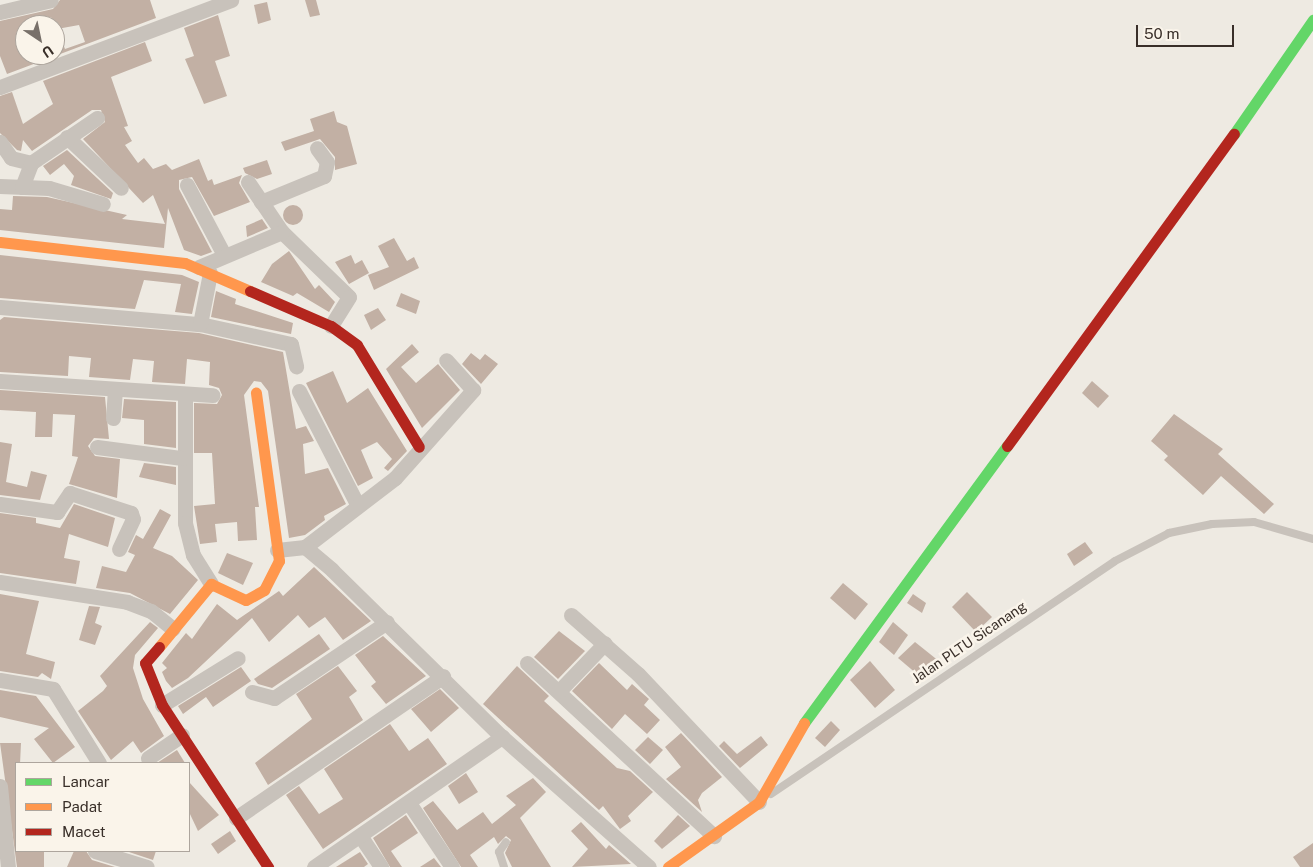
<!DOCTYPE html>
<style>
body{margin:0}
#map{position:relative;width:1313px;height:867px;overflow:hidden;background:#eeeae2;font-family:"Public Sans",sans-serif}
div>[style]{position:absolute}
.building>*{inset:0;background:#c2b0a4}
.round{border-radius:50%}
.lane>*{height:8px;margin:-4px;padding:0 4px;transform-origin:4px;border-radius:4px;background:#c8c2bb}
.street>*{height:15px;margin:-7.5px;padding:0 7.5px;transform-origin:7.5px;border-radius:7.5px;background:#c8c2bb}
.fast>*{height:11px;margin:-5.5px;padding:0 5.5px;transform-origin:5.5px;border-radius:5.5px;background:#63d668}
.slow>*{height:11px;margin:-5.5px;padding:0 5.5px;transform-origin:5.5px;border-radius:5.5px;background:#ff974d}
.jam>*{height:11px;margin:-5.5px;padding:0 5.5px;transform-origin:5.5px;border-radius:5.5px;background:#b3261e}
span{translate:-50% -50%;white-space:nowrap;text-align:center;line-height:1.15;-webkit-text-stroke:5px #faf4ea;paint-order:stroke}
.street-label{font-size:14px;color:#392f29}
.legend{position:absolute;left:15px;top:762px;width:175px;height:90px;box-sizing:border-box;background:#faf4ea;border:1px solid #ada59d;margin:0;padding:6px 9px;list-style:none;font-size:15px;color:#392f29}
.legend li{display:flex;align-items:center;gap:10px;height:25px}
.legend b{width:25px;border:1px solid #ada59d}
.north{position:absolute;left:15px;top:15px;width:50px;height:50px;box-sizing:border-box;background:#faf4ea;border:1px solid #ada59d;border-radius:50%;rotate:146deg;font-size:14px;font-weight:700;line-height:20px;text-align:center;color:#392f29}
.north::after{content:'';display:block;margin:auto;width:18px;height:22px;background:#78706a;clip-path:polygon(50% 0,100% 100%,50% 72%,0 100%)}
.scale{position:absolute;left:1136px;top:25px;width:98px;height:22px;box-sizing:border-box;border:2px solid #392f29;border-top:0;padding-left:6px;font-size:15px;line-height:18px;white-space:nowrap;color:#392f29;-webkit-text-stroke:4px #faf4ea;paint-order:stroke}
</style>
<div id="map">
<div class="building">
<i style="clip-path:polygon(evenodd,60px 0,150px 0,156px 18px,7px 74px,0 56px,0 21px,53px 9px,60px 0,25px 25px,55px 25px,55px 55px,25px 55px,25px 25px,60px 0,79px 25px,85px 42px,65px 49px,57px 29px,79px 25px)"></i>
<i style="clip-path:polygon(305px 0,316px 0,320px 15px,310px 17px)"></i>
<i style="clip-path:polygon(267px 2px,271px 20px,258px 24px,254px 5px)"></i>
<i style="clip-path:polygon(218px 15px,230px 56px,215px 61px,227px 96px,204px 104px,185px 59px,194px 56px,184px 28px)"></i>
<i style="clip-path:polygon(145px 42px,152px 61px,111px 77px,128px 126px,124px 127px,132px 141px,125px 145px,138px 163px,144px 158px,153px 169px,166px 164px,172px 170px,199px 159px,208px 181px,212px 179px,214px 185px,242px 175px,239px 183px,250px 202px,214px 216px,192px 177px,179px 180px,179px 189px,212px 252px,201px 256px,184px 250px,168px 208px,164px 248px,0 230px,0 209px,12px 210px,13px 196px,47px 197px,127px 215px,122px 219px,165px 224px,153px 195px,143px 203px,83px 139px,105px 122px,101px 110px,92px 110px,32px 151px,23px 140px,21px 151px,17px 150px,0 133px,0 96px,12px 92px,23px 124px,53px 104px,43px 81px)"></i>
<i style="clip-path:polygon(334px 111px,337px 122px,347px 126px,357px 164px,335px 170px,335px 157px,320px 139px,285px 151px,281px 142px,314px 131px,310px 119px)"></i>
<i style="clip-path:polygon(67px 150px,113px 193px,111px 199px,71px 185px,74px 176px,64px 164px,50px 175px,43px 166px)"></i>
<i style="clip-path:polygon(267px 160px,272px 174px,257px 179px,245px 173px,243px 168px)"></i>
<i class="round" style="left:283px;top:205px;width:20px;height:20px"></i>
<i style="clip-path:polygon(262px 219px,268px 228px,247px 237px,246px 226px)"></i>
<i style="clip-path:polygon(394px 238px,407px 261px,414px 257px,419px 268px,374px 290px,368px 275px,389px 267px,378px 246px)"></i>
<i style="clip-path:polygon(289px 251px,315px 289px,319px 285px,335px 302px,329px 312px,297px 293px,293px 296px,261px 282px,272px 264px)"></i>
<i style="clip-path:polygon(0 255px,182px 275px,199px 282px,192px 314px,175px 312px,181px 284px,144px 280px,135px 309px,0 298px)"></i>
<i style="clip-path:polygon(351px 255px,355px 264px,362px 260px,369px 273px,349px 284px,335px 262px)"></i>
<i style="clip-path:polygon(216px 291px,236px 299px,235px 304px,293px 323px,291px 334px,211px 317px)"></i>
<i style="clip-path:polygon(401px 293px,420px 301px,416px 314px,396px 306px)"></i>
<i style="clip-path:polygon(378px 308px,386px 320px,371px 330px,364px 315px)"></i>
<i style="clip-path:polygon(4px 317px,199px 333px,283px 352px,296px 429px,306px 426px,314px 441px,303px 444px,305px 474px,328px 468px,346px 504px,324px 516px,325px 520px,305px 535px,289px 538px,268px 391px,261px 382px,254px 381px,244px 395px,259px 507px,255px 507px,257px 540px,238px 541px,237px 522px,215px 524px,217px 542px,200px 544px,194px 506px,215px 504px,212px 453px,194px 453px,194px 403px,217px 404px,222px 395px,219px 388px,209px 385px,210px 362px,187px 359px,185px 384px,152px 382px,154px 361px,133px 359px,130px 380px,89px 377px,91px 358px,69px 356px,68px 376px,0 372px,0 320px)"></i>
<i style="clip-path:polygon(412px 344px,419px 352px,401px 367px,416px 383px,438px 364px,460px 390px,422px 428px,386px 369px)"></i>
<i style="clip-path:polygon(471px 353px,480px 360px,485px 354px,498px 364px,481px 384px,462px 364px)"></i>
<i style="clip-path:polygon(333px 371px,347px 403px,368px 388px,407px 451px,388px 471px,384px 468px,392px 459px,377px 442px,361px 450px,373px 478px,358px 486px,306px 383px)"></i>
<i style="clip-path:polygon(1092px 381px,1109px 396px,1098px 408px,1082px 393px)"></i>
<i style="clip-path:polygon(0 390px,105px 397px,109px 439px,94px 438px,88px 446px,95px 456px,120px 459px,117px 498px,69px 484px,78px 457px,72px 456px,75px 415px,53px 414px,52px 437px,35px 437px,36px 412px,0 410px)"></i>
<i style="clip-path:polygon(124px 399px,176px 402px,176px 448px,144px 444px,144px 420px,122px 418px)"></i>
<i style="clip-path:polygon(1174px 414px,1223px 449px,1218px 454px,1274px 504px,1264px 514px,1221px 476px,1203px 495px,1164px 460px,1168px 456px,1151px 441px)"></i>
<i style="clip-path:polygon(0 442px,12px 444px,6px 482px,27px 487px,31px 471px,47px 475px,40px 500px,0 495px)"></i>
<i style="clip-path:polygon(144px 463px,176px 467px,176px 485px,139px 477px)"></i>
<i style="clip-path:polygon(74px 504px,115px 518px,108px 547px,69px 534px,64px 558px,80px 561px,76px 584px,0 573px,0 513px,36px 518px,36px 523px,60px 528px)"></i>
<i style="clip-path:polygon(160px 509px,171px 515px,153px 548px,172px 556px,198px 580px,170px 614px,130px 593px,96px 588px,102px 566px,126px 572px,135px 555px,128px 552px,136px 535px,143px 539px)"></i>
<i style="clip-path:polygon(1085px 542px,1093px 553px,1074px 566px,1067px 554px)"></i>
<i style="clip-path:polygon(227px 553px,253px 563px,243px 585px,218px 573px)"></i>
<i style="clip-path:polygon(314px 567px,371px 621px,343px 640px,325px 617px,309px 628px,298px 615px,269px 642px,252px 618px,188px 678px,172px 688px,166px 681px,162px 672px,167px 668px,162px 663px,186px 633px,192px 639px,217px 604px,237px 620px,279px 591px,283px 596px)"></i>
<i style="clip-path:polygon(843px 583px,868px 604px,855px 620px,830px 598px)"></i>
<i style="clip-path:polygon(967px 592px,992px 617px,976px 632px,952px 607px)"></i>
<i style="clip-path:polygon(0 594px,39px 601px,26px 654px,55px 662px,51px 679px,42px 673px,38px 677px,0 671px)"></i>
<i style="clip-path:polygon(913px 594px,926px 603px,922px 613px,907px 603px)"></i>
<i style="clip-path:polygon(89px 606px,100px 607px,95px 623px,102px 626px,95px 645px,79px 640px)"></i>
<i style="clip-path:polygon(150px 622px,158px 628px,135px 655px,133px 668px,143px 699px,164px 736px,141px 753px,133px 741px,111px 760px,78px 711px,103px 691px,107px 686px,100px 676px)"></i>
<i style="clip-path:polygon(893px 622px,908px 635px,894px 655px,879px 642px)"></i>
<i style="clip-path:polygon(559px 631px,585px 651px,558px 679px,534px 657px)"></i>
<i style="clip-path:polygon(319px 634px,330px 649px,272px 688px,258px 684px,254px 679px)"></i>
<i style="clip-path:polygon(383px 636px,426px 676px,386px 704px,371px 686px,376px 682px,355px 655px)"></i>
<i style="clip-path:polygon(915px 642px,940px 662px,924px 680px,898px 658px)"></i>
<i style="clip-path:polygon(870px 661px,895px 690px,875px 708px,850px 680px)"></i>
<i style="clip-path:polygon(599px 663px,627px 690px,632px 684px,649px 699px,644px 705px,660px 720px,647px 734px,625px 714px,612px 729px,572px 691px)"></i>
<i style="clip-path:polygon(338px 666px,357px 691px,349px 697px,363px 720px,268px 785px,255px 763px,312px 719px,296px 694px)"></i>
<i style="clip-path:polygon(517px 666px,549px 696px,544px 701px,617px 768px,630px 771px,653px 792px,628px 816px,631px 821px,620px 829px,603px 806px,599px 810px,483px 704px)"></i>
<i style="clip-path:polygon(241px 667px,251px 681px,213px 707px,206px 697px,183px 714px,178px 706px)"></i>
<i style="clip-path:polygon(440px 689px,459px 708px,431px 732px,411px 709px)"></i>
<i style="clip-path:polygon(0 690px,36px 696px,75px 747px,53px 763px,34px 739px,49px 728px,0 717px)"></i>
<i style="clip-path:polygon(831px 721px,840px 730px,825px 747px,815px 738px)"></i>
<i style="clip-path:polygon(390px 724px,409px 751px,428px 738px,447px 764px,323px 849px,286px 795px,299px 786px,319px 814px,343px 799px,324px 769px)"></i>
<i style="clip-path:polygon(681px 733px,722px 777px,702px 793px,698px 800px,702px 812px,666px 779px,681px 767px,665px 747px)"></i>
<i style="clip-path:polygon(761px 736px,768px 745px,740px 768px,719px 746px,724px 741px,737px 754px)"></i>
<i style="clip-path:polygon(648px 737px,663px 750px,650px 764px,635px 750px)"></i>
<i style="clip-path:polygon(0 743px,21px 743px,16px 851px,44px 851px,44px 867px,17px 867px)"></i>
<i style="clip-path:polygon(177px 750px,185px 763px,157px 763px)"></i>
<i style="clip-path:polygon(466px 773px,478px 792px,459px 804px,448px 786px)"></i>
<i style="clip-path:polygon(533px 778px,546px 792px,520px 818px,551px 867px,512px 867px,505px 853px,511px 840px,506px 836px,498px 844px,494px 837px,470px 855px,478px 867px,461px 867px,423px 808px,433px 801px,457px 830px,483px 812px,492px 824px,516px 805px,506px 796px)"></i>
<i style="clip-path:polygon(189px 782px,219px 815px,198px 831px,189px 812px)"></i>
<i style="clip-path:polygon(406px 815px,418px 833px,391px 851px,402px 867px,390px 867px,373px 838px)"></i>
<i style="clip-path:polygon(678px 815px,690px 826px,662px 849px,654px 841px)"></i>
<i style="clip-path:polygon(581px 822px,606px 849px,609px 845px,631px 864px,572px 867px,588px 849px,571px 831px)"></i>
<i style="clip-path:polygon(230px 831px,236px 841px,218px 854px,211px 844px)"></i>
<i style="clip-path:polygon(1313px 843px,1313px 867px,1300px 867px,1293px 857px)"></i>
<i style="clip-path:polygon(74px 851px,86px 851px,92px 860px,115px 867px,67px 867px)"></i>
<i style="clip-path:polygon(126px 851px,156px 851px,153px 860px)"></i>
<i style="clip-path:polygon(360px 852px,368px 864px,364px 867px,336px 867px)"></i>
<i style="clip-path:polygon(434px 858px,441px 867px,420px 867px)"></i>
</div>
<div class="lane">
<i style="left:771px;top:794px;width:415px;rotate:-34.1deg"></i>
<i style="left:1115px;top:561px;width:61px;rotate:-27.4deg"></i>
<i style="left:1169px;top:533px;width:44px;rotate:-11.8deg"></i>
<i style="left:1212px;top:524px;width:42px;rotate:-2.7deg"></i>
<i style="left:1254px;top:522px;width:61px;rotate:16.1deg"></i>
<i style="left:504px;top:867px;width:16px;rotate:-108deg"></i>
<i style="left:499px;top:852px;width:12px;rotate:-55deg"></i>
</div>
<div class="street">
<i style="left:0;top:12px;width:52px;rotate:-13.2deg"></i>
<i style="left:0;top:87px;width:247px;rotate:-20.6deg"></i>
<i style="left:67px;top:137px;width:74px;rotate:43.4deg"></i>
<i style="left:0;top:142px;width:19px;rotate:55deg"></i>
<i style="left:11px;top:158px;width:21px;rotate:14deg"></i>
<i style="left:248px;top:182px;width:60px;rotate:55.8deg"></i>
<i style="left:282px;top:232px;width:93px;rotate:44.1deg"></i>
<i style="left:349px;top:297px;width:34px;rotate:122deg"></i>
<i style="left:187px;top:185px;width:79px;rotate:62.1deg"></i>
<i style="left:0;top:186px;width:49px;rotate:2.3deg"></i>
<i style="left:49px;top:188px;width:56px;rotate:16.5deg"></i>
<i style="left:22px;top:187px;width:26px;rotate:-69deg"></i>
<i style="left:31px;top:163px;width:80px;rotate:-34.3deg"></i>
<i style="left:261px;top:202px;width:68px;rotate:-22.4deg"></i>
<i style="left:324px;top:176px;width:14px;rotate:-78deg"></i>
<i style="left:327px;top:162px;width:17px;rotate:-126deg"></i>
<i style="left:199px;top:267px;width:90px;rotate:-22.9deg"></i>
<i style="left:0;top:307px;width:201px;rotate:4.9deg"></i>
<i style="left:200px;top:324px;width:93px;rotate:12.4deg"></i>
<i style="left:291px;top:344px;width:23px;rotate:77deg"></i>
<i style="left:200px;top:324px;width:52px;rotate:-78.9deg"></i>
<i style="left:0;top:381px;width:213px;rotate:3.8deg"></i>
<i style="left:299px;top:391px;width:129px;rotate:62.8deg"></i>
<i style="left:185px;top:395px;width:128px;rotate:90deg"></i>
<i style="left:185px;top:523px;width:33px;rotate:76deg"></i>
<i style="left:193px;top:555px;width:34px;rotate:58deg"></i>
<i style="left:113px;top:418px;width:27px;rotate:-86deg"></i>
<i style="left:97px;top:447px;width:86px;rotate:7.4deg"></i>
<i style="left:0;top:504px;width:58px;rotate:8deg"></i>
<i style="left:57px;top:512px;width:23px;rotate:-56deg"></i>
<i style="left:70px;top:493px;width:64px;rotate:18.2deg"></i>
<i style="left:131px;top:513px;width:6px;rotate:72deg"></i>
<i style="left:133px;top:519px;width:33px;rotate:115deg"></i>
<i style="left:305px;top:547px;width:113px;rotate:-37.5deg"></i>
<i style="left:395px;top:478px;width:118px;rotate:-48.4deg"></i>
<i style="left:473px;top:390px;width:40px;rotate:-132deg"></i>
<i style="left:277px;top:550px;width:28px;rotate:-6deg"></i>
<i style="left:305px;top:547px;width:35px;rotate:40deg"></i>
<i style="left:332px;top:570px;width:238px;rotate:44.5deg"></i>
<i style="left:502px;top:737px;width:196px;rotate:41.5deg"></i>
<i style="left:0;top:582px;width:129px;rotate:8.9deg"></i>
<i style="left:127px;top:602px;width:26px;rotate:21deg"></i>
<i style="left:151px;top:611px;width:28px;rotate:39deg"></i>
<i style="left:571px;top:615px;width:89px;rotate:41.4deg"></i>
<i style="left:638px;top:674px;width:176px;rotate:46.6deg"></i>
<i style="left:527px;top:663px;width:255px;rotate:42.8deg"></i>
<i style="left:0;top:680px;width:54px;rotate:9.6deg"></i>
<i style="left:53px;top:689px;width:87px;rotate:58.1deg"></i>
<i style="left:559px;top:691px;width:66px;rotate:-46.2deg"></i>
<i style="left:252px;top:692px;width:23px;rotate:15deg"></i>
<i style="left:274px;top:698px;width:136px;rotate:-33.9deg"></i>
<i style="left:162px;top:705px;width:89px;rotate:-31.7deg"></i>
<i style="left:148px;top:758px;width:41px;rotate:-34.1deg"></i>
<i style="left:0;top:786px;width:81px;rotate:84.4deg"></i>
<i style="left:409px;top:803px;width:77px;rotate:56.1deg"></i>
<i style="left:236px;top:818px;width:251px;rotate:-34.4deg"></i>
<i style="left:361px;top:837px;width:36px;rotate:56deg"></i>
<i style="left:95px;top:851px;width:54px;rotate:17.1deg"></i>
<i style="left:314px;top:867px;width:229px;rotate:-34.7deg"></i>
</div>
<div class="fast">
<i style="left:1234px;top:134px;width:139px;rotate:-55.3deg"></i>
<i style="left:804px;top:723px;width:343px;rotate:-53.8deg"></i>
</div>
<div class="slow">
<i style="left:0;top:242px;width:186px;rotate:6.5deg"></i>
<i style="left:185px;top:263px;width:71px;rotate:23.3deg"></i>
<i style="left:159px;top:647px;width:82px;rotate:-50.5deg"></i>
<i style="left:211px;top:584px;width:38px;rotate:25deg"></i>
<i style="left:246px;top:600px;width:21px;rotate:-29deg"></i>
<i style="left:264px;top:590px;width:33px;rotate:-63deg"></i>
<i style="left:279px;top:561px;width:170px;rotate:-97.8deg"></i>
<i style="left:668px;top:867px;width:112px;rotate:-35.5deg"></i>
<i style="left:759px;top:802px;width:91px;rotate:-60.3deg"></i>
</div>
<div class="jam">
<i style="left:250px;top:291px;width:88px;rotate:23.4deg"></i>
<i style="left:331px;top:326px;width:32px;rotate:36deg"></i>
<i style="left:357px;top:345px;width:119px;rotate:58.7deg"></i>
<i style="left:1007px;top:446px;width:386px;rotate:-54deg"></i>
<i style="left:159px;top:647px;width:21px;rotate:131deg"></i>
<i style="left:145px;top:663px;width:45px;rotate:68deg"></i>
<i style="left:162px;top:705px;width:194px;rotate:56.8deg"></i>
</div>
<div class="street-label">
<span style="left:969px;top:642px;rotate:-34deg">Jalan PLTU Sicanang</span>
</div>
<ul class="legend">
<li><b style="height:6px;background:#63d668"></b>Lancar</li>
<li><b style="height:6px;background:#ff974d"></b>Padat</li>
<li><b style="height:6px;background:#b3261e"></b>Macet</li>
</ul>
<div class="north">U</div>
<div class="scale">50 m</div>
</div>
